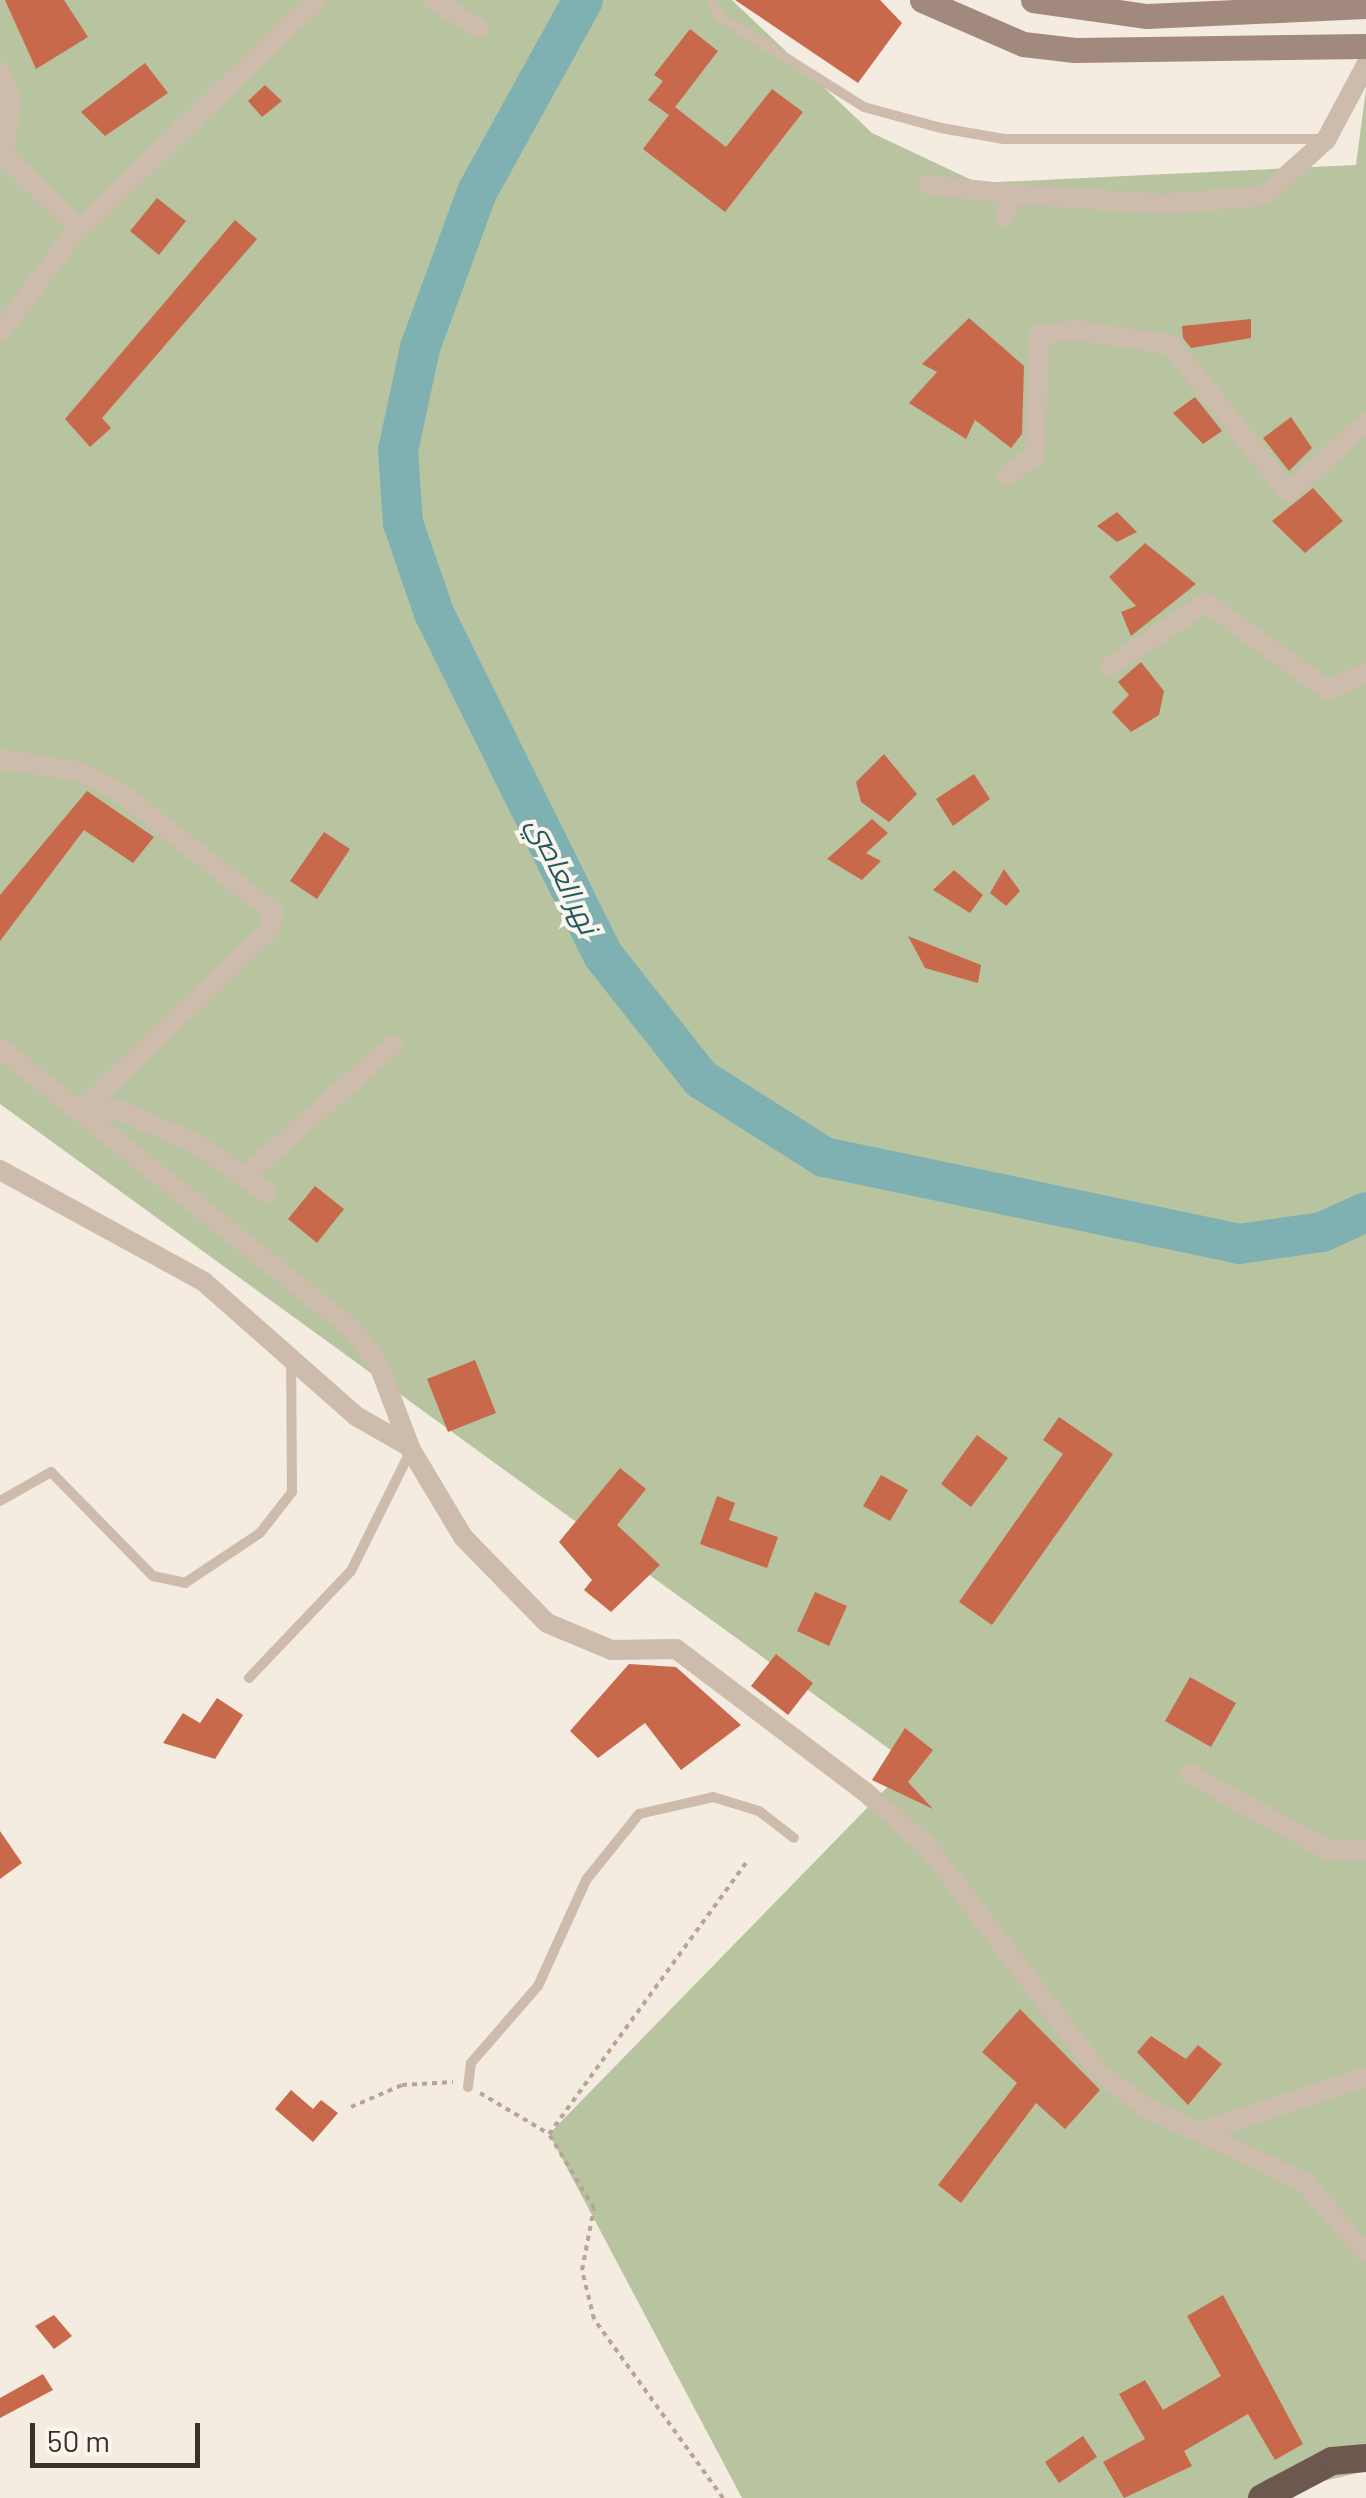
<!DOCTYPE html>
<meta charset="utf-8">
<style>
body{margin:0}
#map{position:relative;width:1366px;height:2498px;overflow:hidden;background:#f4ebe1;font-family:Barlow,Cairo,sans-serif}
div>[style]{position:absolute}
.green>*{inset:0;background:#b8c4a0}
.river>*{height:40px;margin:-20px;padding:0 20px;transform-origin:20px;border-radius:20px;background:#7fb0b2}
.building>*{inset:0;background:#c8694b}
.path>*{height:4px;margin-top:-2px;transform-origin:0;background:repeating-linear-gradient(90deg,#b9a596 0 5px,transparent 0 10px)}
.service>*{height:10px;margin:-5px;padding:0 5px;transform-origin:5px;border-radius:5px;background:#cdbbac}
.minor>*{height:20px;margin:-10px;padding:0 10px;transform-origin:10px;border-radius:10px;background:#cdbbac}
.secondary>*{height:25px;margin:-12.5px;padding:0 12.5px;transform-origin:12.5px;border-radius:12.5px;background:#a18a7d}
.trunk>*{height:28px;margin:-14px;padding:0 14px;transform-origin:14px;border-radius:14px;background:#6c584f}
span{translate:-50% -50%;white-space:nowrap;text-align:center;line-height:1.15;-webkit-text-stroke:8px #fbf5ee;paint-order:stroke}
.water-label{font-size:28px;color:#1f5a5e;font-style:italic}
.scale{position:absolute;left:30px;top:2423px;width:170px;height:45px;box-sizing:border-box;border:5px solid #3b302b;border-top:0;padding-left:12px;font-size:30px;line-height:35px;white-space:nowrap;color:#3b302b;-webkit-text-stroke:8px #fbf5ee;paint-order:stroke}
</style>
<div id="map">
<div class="green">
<i style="clip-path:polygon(0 0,732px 0,872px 133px,978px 183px,1356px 165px,1366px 89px,1366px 2471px,1252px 2498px,742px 2498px,549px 2134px,910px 1764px,0 1104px)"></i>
</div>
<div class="river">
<i style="left:583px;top:0;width:219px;rotate:118.9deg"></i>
<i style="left:477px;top:192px;width:166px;rotate:110.1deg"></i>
<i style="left:420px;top:348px;width:105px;rotate:102.1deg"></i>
<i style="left:398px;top:451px;width:72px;rotate:86deg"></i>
<i style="left:403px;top:523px;width:95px;rotate:71deg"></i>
<i style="left:434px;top:613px;width:381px;rotate:63.7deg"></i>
<i style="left:603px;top:955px;width:158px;rotate:51.7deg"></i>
<i style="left:701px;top:1079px;width:146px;rotate:32.4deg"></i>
<i style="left:824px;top:1157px;width:424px;rotate:11.8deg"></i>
<i style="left:1239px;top:1244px;width:84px;rotate:-8.2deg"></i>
<i style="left:1322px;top:1232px;width:48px;rotate:-24.4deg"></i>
</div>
<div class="building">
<i style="clip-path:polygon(5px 0,64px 0,88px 37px,36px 69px)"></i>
<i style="clip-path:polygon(735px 0,880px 0,902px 23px,858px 83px)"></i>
<i style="clip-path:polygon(690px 29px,718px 51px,669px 115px,648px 100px,663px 81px,654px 75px)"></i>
<i style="clip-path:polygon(145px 63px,168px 93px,105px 136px,81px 112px)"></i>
<i style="clip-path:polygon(265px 85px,282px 101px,262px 117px,248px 101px)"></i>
<i style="clip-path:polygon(772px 89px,803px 112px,725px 212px,643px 149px,675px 107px,726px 147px)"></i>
<i style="clip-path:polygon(157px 198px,186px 221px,159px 255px,130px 231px)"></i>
<i style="clip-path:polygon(235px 220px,257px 239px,102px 418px,111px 428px,90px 447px,65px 419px)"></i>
<i style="clip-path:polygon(969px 318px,1024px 366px,1022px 434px,1011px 448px,975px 420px,966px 439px,909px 403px,937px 372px,922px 364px)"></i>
<i style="clip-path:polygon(1251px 319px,1251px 338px,1191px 348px,1183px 338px,1182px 326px)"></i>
<i style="clip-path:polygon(1195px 397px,1222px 431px,1203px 444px,1173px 413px)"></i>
<i style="clip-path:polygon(1291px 417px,1312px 448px,1289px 471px,1263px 438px)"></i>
<i style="clip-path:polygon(1313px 488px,1343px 521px,1305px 553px,1272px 521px)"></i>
<i style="clip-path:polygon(1117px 512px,1137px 532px,1117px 542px,1097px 526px)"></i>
<i style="clip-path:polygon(1145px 543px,1196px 584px,1131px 636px,1121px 612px,1136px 606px,1109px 577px)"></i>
<i style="clip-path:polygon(1141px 662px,1164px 691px,1159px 715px,1131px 732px,1112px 712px,1129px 695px,1118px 682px)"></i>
<i style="clip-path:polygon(884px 754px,917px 794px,889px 822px,861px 802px,856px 782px)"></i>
<i style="clip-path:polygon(974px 774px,990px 799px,953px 826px,936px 799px)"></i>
<i style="clip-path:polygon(87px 791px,154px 837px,133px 863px,84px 830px,0 941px,0 895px)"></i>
<i style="clip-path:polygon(872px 819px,888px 833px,866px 853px,881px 861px,862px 880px,827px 859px)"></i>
<i style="clip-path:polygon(324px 832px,350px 849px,317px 899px,290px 881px)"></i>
<i style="clip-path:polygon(1004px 869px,1020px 891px,1006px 906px,990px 893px)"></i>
<i style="clip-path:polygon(954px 870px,983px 895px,970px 913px,933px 890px)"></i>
<i style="clip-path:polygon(908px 936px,981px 965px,978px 983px,925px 968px)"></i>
<i style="clip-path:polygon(315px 1186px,344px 1209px,317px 1243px,288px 1219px)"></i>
<i style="clip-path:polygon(475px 1360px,496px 1413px,448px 1432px,427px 1379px)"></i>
<i style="clip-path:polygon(1059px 1417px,1113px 1454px,992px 1625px,959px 1602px,1063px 1454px,1043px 1440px)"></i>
<i style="clip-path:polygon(977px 1435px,1008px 1458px,971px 1507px,941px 1484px)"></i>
<i style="clip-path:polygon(620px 1468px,646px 1489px,617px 1525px,660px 1565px,611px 1612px,584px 1590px,592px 1580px,559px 1542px)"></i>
<i style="clip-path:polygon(881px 1475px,908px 1490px,890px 1521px,863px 1506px)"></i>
<i style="clip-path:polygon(717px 1496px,735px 1503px,729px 1520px,778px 1537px,767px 1568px,700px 1544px)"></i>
<i style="clip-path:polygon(815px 1592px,847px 1606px,829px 1646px,797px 1631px)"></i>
<i style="clip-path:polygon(776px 1654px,813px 1683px,788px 1715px,751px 1686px)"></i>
<i style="clip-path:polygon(629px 1664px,676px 1667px,741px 1725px,681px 1770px,645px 1723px,598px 1758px,570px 1731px)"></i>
<i style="clip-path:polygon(1190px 1677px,1236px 1703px,1211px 1747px,1165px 1721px)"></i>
<i style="clip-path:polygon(217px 1698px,243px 1715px,215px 1759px,163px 1743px,183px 1713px,200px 1723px)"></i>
<i style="clip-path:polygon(905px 1728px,933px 1750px,908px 1782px,933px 1809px,872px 1780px)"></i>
<i style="clip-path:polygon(0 1831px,22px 1863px,0 1879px)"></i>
<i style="clip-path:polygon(1020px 2009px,1100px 2090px,1065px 2129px,1036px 2103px,961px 2203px,938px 2185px,1017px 2083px,982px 2052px)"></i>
<i style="clip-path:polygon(1151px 2036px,1186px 2059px,1198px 2045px,1222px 2064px,1188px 2105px,1137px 2052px)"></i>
<i style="clip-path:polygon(291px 2090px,313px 2109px,321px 2100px,338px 2113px,313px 2142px,275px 2109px)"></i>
<i style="clip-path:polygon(1223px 2295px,1303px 2444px,1275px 2460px,1248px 2414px,1184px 2451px,1192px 2466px,1124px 2498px,1103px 2462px,1145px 2439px,1119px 2394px,1145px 2380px,1163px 2410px,1221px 2376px,1187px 2316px)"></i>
<i style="clip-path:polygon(54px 2315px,72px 2336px,54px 2349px,35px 2326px)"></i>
<i style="clip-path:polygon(43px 2374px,53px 2390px,0 2418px,0 2398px)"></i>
<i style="clip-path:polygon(1083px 2436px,1097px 2457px,1059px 2483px,1045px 2462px)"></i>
</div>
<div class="path">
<i style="left:480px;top:2093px;width:80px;rotate:30.7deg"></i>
<i style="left:351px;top:2107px;width:56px;rotate:-23.3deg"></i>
<i style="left:402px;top:2085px;width:51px;rotate:-3.4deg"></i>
<i style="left:723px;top:2498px;width:221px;rotate:-125.8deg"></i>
<i style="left:594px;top:2319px;width:50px;rotate:-103.8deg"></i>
<i style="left:582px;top:2270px;width:63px;rotate:-79deg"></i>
<i style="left:594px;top:2208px;width:87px;rotate:-121.3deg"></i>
<i style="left:549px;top:2134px;width:335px;rotate:-54deg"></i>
</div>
<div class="service">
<i style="left:711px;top:0;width:18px;rotate:63deg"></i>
<i style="left:719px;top:16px;width:171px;rotate:32.1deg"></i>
<i style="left:864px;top:107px;width:80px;rotate:15.3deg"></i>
<i style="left:941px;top:128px;width:64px;rotate:9.9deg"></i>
<i style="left:1004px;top:139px;width:321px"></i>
<i style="left:0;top:1501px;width:59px;rotate:-29.6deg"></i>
<i style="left:51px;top:1472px;width:146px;rotate:45.6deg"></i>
<i style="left:153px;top:1576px;width:33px;rotate:12deg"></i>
<i style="left:185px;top:1583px;width:90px;rotate:-33.7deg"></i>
<i style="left:260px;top:1533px;width:52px;rotate:-52deg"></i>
<i style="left:292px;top:1492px;width:133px;rotate:-90.4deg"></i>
<i style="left:249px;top:1678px;width:148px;rotate:-46.4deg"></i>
<i style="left:351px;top:1571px;width:135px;rotate:-63.6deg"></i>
<i style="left:468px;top:2087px;width:24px;rotate:-83deg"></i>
<i style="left:471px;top:2063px;width:102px;rotate:-49deg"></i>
<i style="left:538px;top:1986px;width:116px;rotate:-65.6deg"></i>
<i style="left:586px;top:1880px;width:85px;rotate:-51.2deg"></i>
<i style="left:639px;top:1814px;width:76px;rotate:-12.9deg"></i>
<i style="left:713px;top:1797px;width:48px;rotate:16.9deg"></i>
<i style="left:759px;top:1811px;width:44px;rotate:37.6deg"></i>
</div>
<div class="minor">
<i style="left:433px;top:0;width:53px;rotate:31.9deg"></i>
<i style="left:0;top:71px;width:31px;rotate:69deg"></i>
<i style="left:11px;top:100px;width:56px;rotate:97.1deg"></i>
<i style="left:4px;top:156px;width:105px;rotate:43.8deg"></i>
<i style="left:928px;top:185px;width:84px;rotate:6.1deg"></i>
<i style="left:1005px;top:217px;width:24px;rotate:-73deg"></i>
<i style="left:1012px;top:194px;width:152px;rotate:3.8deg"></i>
<i style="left:1164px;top:204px;width:100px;rotate:-4.6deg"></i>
<i style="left:1264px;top:196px;width:84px;rotate:-42.1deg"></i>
<i style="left:1326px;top:140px;width:85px;rotate:-61.9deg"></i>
<i style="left:0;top:333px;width:121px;rotate:-53.4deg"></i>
<i style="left:72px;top:236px;width:339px;rotate:-44deg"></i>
<i style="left:1007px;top:476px;width:35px;rotate:-37deg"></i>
<i style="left:1035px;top:455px;width:120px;rotate:-88.1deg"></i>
<i style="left:1039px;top:335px;width:35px;rotate:-8deg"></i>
<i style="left:1074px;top:330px;width:98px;rotate:8.8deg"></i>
<i style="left:1171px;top:345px;width:188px;rotate:51.5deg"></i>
<i style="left:1288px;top:492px;width:104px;rotate:-41.5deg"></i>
<i style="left:1110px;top:666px;width:115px;rotate:-33.3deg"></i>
<i style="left:1206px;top:603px;width:150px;rotate:35.5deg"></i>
<i style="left:1328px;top:690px;width:42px;rotate:-24.1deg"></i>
<i style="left:0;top:759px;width:82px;rotate:9.1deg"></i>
<i style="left:81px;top:772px;width:47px;rotate:28.2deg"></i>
<i style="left:122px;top:794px;width:192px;rotate:38deg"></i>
<i style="left:273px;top:912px;width:17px;rotate:100deg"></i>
<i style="left:270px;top:929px;width:260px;rotate:136.1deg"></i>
<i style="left:0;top:1048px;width:449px;rotate:38.6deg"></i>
<i style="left:351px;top:1328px;width:44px;rotate:52.4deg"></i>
<i style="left:378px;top:1363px;width:93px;rotate:69.2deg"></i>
<i style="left:411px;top:1450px;width:101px;rotate:59.1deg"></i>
<i style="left:463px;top:1537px;width:120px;rotate:45.7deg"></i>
<i style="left:547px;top:1623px;width:70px;rotate:22.6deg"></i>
<i style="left:612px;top:1650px;width:64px;rotate:-0.9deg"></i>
<i style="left:676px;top:1649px;width:236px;rotate:37.1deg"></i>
<i style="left:864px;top:1791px;width:82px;rotate:41.1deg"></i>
<i style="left:926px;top:1845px;width:287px;rotate:52.7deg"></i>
<i style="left:1100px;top:2073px;width:56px;rotate:37.1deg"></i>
<i style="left:1145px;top:2107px;width:176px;rotate:25.3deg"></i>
<i style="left:1304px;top:2182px;width:94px;rotate:48.9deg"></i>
<i style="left:83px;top:1109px;width:36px;rotate:2deg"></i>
<i style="left:119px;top:1110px;width:87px;rotate:23.6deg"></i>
<i style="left:199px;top:1145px;width:83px;rotate:35.2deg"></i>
<i style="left:0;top:1170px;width:231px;rotate:28.7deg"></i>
<i style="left:203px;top:1281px;width:204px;rotate:41.4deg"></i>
<i style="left:356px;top:1416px;width:62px;rotate:29.9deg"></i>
<i style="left:246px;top:1175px;width:196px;rotate:-41.5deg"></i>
<i style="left:1190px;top:1774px;width:157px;rotate:29deg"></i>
<i style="left:1327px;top:1850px;width:39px;rotate:1deg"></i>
<i style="left:1204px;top:2131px;width:171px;rotate:-18.4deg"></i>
</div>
<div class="secondary">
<i style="left:922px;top:0;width:110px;rotate:23.5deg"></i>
<i style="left:1023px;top:44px;width:52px;rotate:6.6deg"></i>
<i style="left:1075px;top:50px;width:291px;rotate:-0.8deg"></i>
<i style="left:1033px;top:0;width:115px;rotate:8deg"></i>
<i style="left:1147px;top:16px;width:219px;rotate:-2.6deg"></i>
</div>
<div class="trunk">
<i style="left:1262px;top:2498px;width:79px;rotate:-27.9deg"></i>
<i style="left:1332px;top:2461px;width:34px;rotate:-5deg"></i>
</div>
<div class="water-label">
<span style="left:564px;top:875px;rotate:64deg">نهر العاصي</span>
</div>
<div class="scale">50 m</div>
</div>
